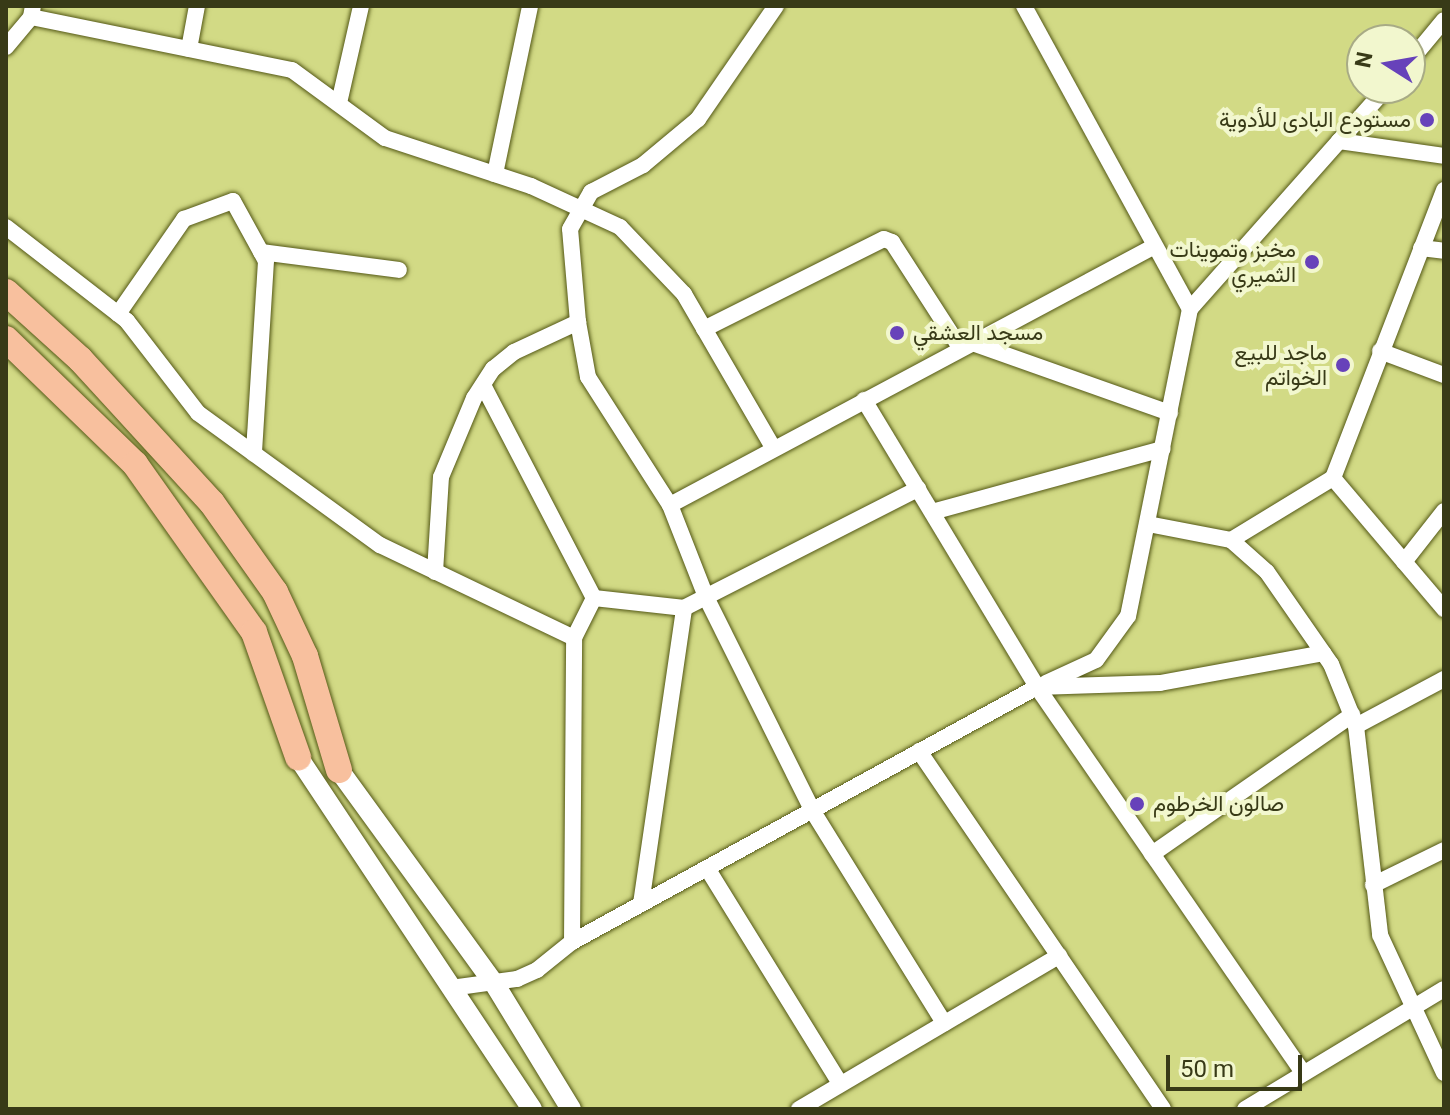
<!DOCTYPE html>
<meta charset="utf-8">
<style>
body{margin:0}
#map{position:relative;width:1450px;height:1115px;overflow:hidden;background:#d2da85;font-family:Roboto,Vazirmatn,sans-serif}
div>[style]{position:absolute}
.roads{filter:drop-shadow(0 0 2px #545816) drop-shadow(0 0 2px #545816)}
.minor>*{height:16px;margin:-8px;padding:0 8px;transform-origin:8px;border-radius:8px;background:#fff}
.tertiary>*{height:20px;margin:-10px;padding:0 10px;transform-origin:10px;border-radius:10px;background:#fff}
.trunk>*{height:26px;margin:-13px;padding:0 13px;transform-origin:13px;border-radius:13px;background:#f8c09e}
.dots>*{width:22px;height:22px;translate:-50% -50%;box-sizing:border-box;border:4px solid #f2f7ce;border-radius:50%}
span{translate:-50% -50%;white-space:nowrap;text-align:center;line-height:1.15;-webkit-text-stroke:8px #f2f7ce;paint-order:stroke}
.poi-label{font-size:22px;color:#383a17}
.right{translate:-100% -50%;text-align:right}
.left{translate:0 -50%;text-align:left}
.frame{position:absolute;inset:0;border:8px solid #383a17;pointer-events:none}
.north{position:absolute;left:1346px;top:24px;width:80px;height:80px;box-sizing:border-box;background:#f2f7ce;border:2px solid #a8ab85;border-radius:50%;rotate:281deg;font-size:22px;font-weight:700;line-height:32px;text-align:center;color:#383a17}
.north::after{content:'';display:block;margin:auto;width:28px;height:36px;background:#6742ba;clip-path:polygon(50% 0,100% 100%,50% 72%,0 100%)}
.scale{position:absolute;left:1166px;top:1055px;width:136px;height:36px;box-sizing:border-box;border:4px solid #383a17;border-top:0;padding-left:10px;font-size:24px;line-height:28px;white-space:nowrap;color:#383a17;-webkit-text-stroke:6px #f2f7ce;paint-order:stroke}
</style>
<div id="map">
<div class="roads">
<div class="minor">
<i style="left:1024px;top:6px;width:345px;rotate:61.3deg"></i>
<i style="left:1190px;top:309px;width:313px;rotate:101.4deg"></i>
<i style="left:1128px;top:616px;width:54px;rotate:126deg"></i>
<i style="left:1096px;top:660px;width:55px;rotate:155.3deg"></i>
<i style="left:31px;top:17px;width:266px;rotate:11.5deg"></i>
<i style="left:292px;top:70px;width:115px;rotate:36.2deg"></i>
<i style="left:385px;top:138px;width:154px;rotate:18.2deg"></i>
<i style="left:531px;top:186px;width:98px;rotate:24.7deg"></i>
<i style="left:620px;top:227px;width:93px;rotate:46.3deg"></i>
<i style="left:684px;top:294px;width:179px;rotate:59.9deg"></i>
<i style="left:6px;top:47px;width:39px;rotate:-50deg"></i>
<i style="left:31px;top:17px;width:11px;rotate:-80deg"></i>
<i style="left:189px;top:49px;width:44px;rotate:-79.5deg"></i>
<i style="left:1410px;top:61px;width:53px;rotate:-50.3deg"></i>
<i style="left:339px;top:103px;width:99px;rotate:-77.2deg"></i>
<i style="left:1339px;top:141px;width:106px;rotate:8.1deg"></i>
<i style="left:495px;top:174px;width:172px;rotate:-78.2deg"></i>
<i style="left:6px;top:227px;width:153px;rotate:37.8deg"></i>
<i style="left:127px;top:321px;width:116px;rotate:52.3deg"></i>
<i style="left:198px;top:413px;width:225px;rotate:36deg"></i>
<i style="left:380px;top:545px;width:215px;rotate:25.6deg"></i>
<i style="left:1421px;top:248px;width:23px;rotate:7deg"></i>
<i style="left:261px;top:252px;width:139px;rotate:7.4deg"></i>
<i style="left:1190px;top:309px;width:295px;rotate:-48.4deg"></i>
<i style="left:118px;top:314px;width:116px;rotate:-55.2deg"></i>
<i style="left:184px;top:219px;width:52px;rotate:-20.2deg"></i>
<i style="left:233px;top:201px;width:68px;rotate:61.2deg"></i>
<i style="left:266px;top:261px;width:193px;rotate:93.6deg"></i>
<i style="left:578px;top:322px;width:93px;rotate:-94.9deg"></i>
<i style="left:570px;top:229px;width:43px;rotate:-60.4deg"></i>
<i style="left:591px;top:192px;width:59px;rotate:-27.4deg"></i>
<i style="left:643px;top:165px;width:72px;rotate:-39.9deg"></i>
<i style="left:698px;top:119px;width:137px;rotate:-55.4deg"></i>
<i style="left:704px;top:329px;width:201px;rotate:-26.6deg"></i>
<i style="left:884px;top:239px;width:9px;rotate:21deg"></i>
<i style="left:892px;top:242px;width:127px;rotate:57.2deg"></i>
<i style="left:972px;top:343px;width:210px;rotate:19.5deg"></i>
<i style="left:1380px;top:351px;width:68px;rotate:20.6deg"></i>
<i style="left:483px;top:385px;width:240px;rotate:62.5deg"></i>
<i style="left:594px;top:598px;width:91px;rotate:6.3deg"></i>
<i style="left:684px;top:608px;width:263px;rotate:-27deg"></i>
<i style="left:864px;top:400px;width:335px;rotate:58.9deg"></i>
<i style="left:1037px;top:687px;width:469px;rotate:55.4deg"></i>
<i style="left:1333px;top:478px;width:172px;rotate:49.7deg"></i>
<i style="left:670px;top:505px;width:548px;rotate:-28.11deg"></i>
<i style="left:932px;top:512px;width:239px;rotate:-15.3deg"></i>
<i style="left:1148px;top:524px;width:85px;rotate:10.9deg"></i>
<i style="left:1231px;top:540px;width:48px;rotate:41.6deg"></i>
<i style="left:1267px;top:572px;width:112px;rotate:55.2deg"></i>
<i style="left:1331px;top:664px;width:67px;rotate:68deg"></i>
<i style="left:1356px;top:726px;width:210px;rotate:83.4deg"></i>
<i style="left:1380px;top:935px;width:152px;rotate:65.1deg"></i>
<i style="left:1231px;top:540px;width:119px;rotate:-31.3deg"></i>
<i style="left:1333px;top:478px;width:309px;rotate:-68.9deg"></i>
<i style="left:1404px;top:562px;width:65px;rotate:-51.9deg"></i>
<i style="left:435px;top:572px;width:95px;rotate:-86.4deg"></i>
<i style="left:441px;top:477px;width:86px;rotate:-67.3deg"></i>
<i style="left:474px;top:398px;width:35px;rotate:-57deg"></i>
<i style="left:493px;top:369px;width:27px;rotate:-39deg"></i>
<i style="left:514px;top:352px;width:71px;rotate:-25.1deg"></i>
<i style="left:578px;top:322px;width:56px;rotate:79.7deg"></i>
<i style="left:588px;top:377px;width:152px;rotate:57.4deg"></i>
<i style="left:670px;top:505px;width:99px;rotate:68.6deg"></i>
<i style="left:706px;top:597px;width:238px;rotate:63.5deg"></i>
<i style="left:812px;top:810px;width:251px;rotate:58.2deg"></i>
<i style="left:1356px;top:726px;width:100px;rotate:-28.1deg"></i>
<i style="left:919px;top:751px;width:433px;rotate:55.7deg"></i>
<i style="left:1152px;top:854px;width:244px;rotate:-34.8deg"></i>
<i style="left:707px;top:868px;width:253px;rotate:58.3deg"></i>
<i style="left:1373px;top:885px;width:79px;rotate:-26.2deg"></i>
<i style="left:641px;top:904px;width:299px;rotate:-81.7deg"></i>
<i style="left:572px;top:942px;width:304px;rotate:-89.6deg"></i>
<i style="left:574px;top:638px;width:45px;rotate:-63.4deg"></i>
<i style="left:451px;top:988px;width:67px;rotate:-7.8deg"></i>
<i style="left:517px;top:979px;width:22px;rotate:-24deg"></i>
<i style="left:537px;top:970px;width:45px;rotate:-38.7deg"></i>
<i style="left:572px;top:942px;width:530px;rotate:-28.74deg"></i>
<i style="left:1037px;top:687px;width:123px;rotate:-1.9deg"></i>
<i style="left:1160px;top:683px;width:166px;rotate:-10.4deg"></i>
<i style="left:799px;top:1109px;width:302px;rotate:-30.5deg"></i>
<i style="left:1245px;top:1109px;width:232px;rotate:-31.1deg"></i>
</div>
<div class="tertiary">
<i style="left:298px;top:757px;width:423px;rotate:56.4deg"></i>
<i style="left:339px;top:770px;width:263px;rotate:54deg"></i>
<i style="left:494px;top:983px;width:148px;rotate:58.6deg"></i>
</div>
<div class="trunk">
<i style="left:6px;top:292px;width:100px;rotate:42.2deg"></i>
<i style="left:80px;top:359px;width:195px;rotate:47.5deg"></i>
<i style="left:212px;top:503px;width:109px;rotate:54.7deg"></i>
<i style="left:275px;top:592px;width:71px;rotate:64.9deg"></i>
<i style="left:305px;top:656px;width:119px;rotate:73.4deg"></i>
<i style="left:6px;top:339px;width:180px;rotate:44.1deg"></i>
<i style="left:135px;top:464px;width:206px;rotate:54.7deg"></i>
<i style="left:254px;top:632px;width:133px;rotate:70.6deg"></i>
</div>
</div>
<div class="dots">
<i style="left:1427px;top:120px;background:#6742ba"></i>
<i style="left:1312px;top:262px;background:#6742ba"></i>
<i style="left:897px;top:333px;background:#6742ba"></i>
<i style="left:1343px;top:365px;background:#6742ba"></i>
<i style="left:1137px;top:804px;background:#6742ba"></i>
</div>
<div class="poi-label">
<span class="right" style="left:1411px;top:120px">مستودع البادى للأدوية</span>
<span class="right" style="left:1296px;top:262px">مخبز وتموينات<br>الثميري</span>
<span class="left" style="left:913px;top:333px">مسجد العشقي</span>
<span class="right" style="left:1327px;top:365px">ماجد للبيع<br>الخواتم</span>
<span class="left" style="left:1153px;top:804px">صالون الخرطوم</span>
</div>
<div class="frame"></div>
<div class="north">N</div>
<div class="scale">50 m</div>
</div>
